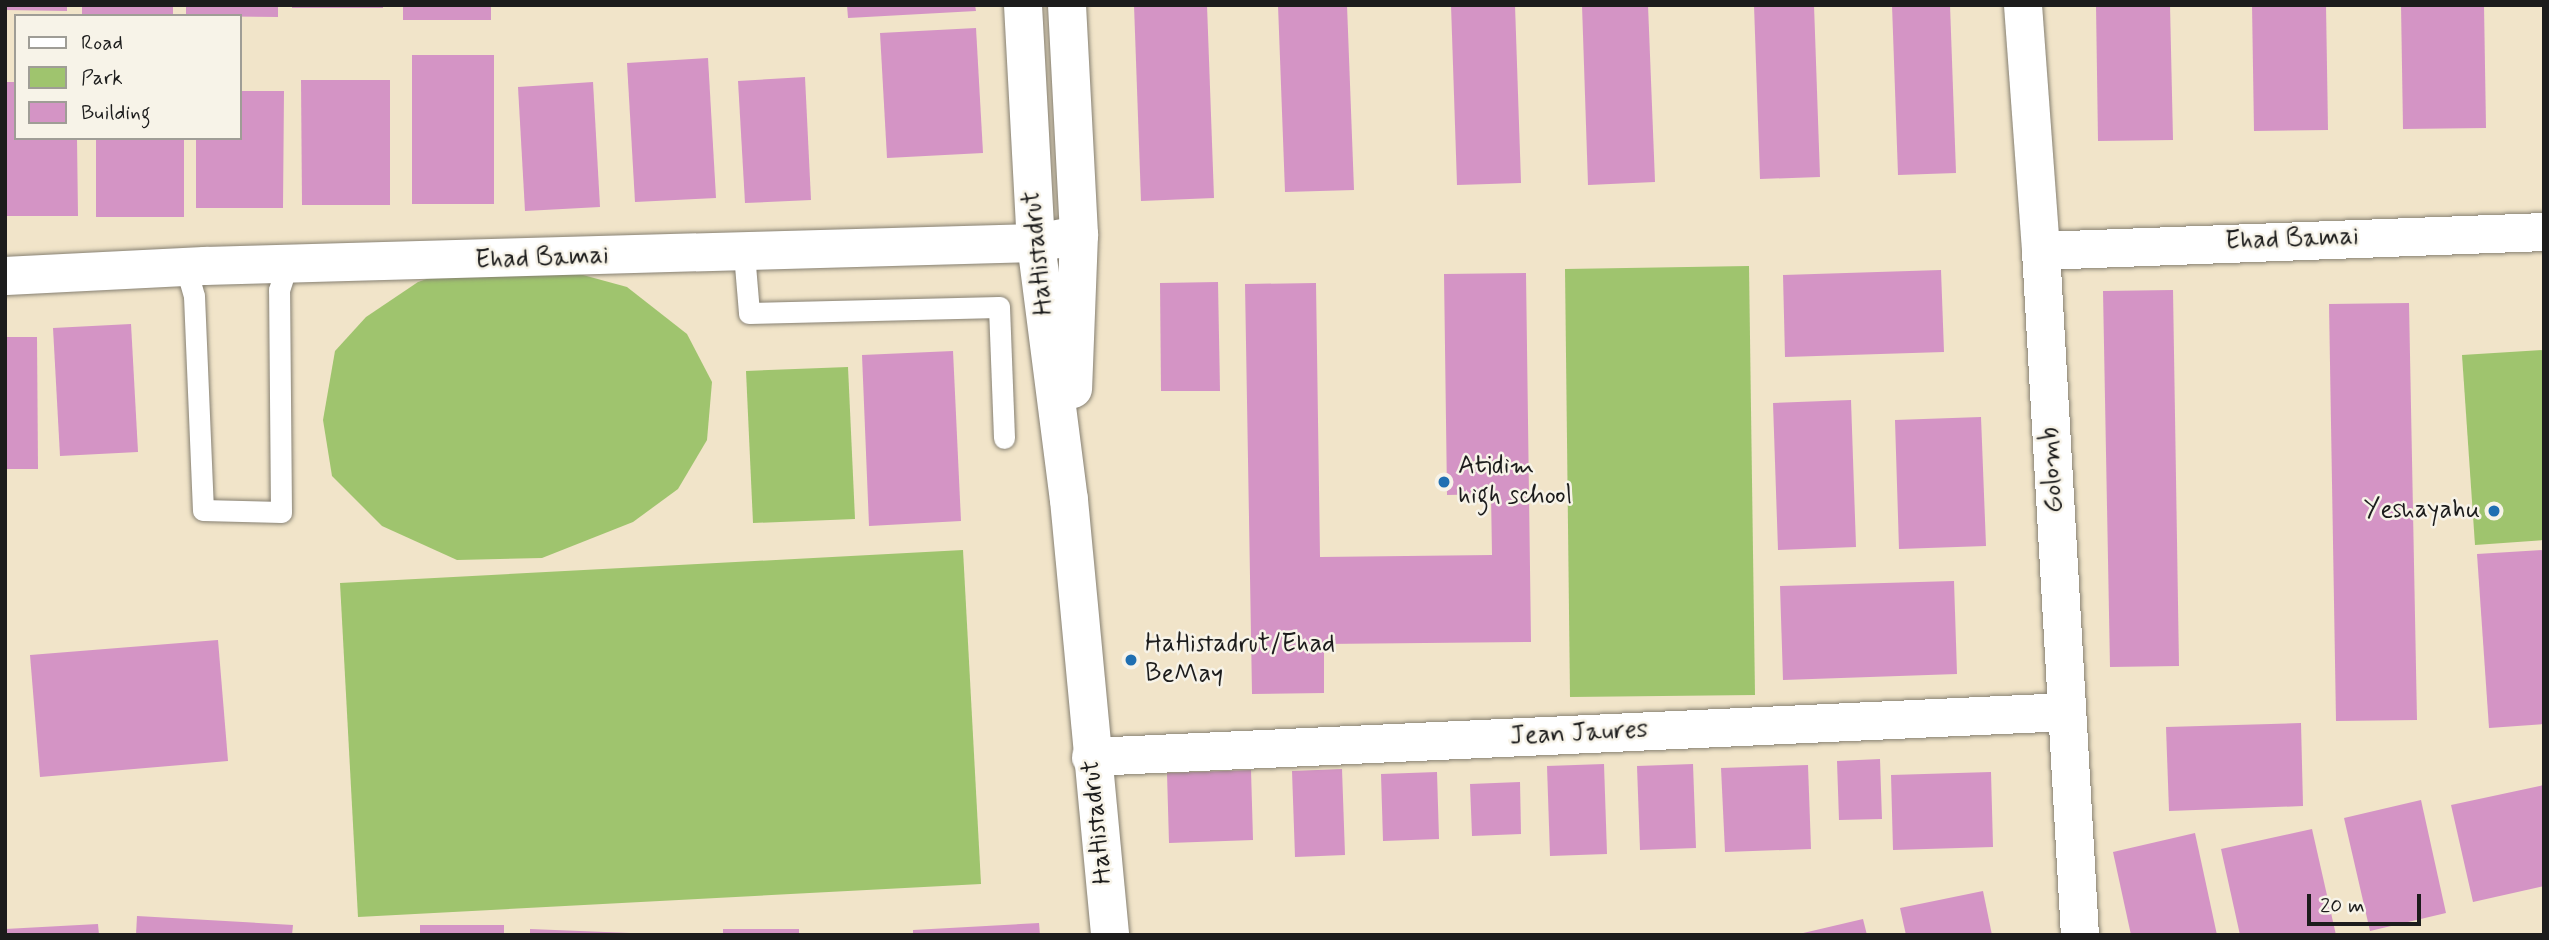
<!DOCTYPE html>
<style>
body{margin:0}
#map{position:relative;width:2549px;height:940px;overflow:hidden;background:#f1e4c9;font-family:Mynerve,sans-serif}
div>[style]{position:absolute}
.green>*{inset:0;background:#9fc46e}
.building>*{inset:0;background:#d494c5}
.roads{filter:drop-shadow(0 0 2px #868072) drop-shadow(0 0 2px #868072)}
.lane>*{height:21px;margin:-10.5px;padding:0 10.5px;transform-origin:10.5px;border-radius:10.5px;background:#fff}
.street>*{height:38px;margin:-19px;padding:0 19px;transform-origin:19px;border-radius:19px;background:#fff}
.secondary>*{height:38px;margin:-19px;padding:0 19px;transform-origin:19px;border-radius:19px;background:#fff}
.dots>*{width:19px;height:19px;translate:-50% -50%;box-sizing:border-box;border:4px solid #f7f3e8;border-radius:50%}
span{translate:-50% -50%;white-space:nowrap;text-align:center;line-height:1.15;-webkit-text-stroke:5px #f7f3e8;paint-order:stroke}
.street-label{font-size:26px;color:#1c1c1c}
.poi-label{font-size:26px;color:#1c1c1c}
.left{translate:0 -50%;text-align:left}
.right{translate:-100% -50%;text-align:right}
.frame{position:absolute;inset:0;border:7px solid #1c1c1c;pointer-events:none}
.legend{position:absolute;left:14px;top:14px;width:228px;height:126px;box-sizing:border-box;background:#f7f3e8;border:2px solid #9f9d96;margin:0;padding:9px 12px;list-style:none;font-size:21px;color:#1c1c1c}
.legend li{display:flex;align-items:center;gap:14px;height:35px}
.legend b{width:35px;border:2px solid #9f9d96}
.scale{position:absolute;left:2307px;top:894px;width:114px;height:32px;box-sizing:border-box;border:4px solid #1c1c1c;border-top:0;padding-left:9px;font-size:21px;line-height:24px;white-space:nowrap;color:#1c1c1c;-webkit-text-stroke:5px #f7f3e8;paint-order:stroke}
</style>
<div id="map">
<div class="green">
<i style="clip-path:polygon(471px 264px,561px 269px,627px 287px,687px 334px,712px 382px,707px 440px,678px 489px,633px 522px,542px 558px,457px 560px,382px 526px,332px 476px,323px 420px,335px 351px,366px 317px,418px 282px)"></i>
<i style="clip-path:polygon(1749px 266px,1755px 695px,1570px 697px,1565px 269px)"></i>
<i style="clip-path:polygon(2544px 350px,2544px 540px,2475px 545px,2462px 355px)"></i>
<i style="clip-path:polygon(848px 367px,855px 519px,753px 523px,746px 371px)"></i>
<i style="clip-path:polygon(963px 550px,981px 884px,358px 917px,340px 583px)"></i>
</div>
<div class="building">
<i style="clip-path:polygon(5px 5px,67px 5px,67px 11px,5px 10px)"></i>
<i style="clip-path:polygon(82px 5px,173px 5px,173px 16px,82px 16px)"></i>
<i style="clip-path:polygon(186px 5px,278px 5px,278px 17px,186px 16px)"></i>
<i style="clip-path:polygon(292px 5px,383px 5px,383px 8px,292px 8px)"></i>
<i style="clip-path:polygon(403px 5px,491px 5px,491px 20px,403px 20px)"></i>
<i style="clip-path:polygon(847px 5px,975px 5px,976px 11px,848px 18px)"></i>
<i style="clip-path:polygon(1134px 5px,1207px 5px,1214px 198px,1141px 201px)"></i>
<i style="clip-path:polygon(1278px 5px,1347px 5px,1354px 190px,1285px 192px)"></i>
<i style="clip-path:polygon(1451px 5px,1515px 5px,1521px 183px,1457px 185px)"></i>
<i style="clip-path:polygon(1582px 5px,1648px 5px,1655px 182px,1588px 185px)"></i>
<i style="clip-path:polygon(1754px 5px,1814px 5px,1820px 177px,1760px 179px)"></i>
<i style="clip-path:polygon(1892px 5px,1950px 5px,1956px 173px,1898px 175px)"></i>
<i style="clip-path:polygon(2096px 5px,2170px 5px,2173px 140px,2098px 141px)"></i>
<i style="clip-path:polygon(2252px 5px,2326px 5px,2328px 130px,2254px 131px)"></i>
<i style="clip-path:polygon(2401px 5px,2484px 5px,2486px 128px,2403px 129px)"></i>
<i style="clip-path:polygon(976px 28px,983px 153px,887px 158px,880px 33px)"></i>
<i style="clip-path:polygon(412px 55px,494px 55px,494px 204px,412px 204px)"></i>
<i style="clip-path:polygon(708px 58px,716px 198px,635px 202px,627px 63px)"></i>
<i style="clip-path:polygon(805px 77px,811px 200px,745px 203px,738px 81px)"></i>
<i style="clip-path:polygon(301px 80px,390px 80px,390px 205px,302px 205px)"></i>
<i style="clip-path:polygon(5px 82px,16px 82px,16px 138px,77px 138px,78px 216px,5px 216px)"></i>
<i style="clip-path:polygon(593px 82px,600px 207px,525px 211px,518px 87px)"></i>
<i style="clip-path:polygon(240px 91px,284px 91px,283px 208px,196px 208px,196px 138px,240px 138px)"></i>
<i style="clip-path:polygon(96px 138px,184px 138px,184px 217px,96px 217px)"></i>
<i style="clip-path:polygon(1941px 270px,1944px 352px,1785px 357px,1783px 275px)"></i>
<i style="clip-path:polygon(1526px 273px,1531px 642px,1324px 644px,1324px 693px,1252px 694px,1245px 284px,1316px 283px,1320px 557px,1492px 555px,1491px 494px,1447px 495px,1444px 274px)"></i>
<i style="clip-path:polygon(1218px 282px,1220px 391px,1161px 391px,1160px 283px)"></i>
<i style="clip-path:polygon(2173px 290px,2179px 666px,2110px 667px,2103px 291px)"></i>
<i style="clip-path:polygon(2409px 303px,2417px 720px,2336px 721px,2329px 304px)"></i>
<i style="clip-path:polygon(131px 324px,138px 452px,60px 456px,53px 328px)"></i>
<i style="clip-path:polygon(5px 337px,37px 337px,38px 469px,5px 469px)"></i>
<i style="clip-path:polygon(953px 351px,961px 521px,869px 526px,862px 355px)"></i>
<i style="clip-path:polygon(1851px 400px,1856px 547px,1778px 550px,1773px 403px)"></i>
<i style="clip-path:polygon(1981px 417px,1986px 546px,1899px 549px,1895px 420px)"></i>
<i style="clip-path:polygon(2544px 550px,2544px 724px,2489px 728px,2477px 554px)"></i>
<i style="clip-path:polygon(1954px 581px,1957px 674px,1783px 680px,1780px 586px)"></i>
<i style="clip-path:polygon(218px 640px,228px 761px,40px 777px,30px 655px)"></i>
<i style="clip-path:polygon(2301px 723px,2303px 806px,2169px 811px,2166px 727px)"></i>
<i style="clip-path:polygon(1880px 759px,1882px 819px,1839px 820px,1837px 761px)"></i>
<i style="clip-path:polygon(1604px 764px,1607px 854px,1550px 856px,1547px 766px)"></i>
<i style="clip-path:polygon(1693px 764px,1696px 848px,1640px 850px,1637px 766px)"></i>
<i style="clip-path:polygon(1808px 765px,1811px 849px,1725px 852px,1721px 768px)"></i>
<i style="clip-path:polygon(1342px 769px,1345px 855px,1295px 857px,1292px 771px)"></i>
<i style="clip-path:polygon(1251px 770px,1253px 840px,1169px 843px,1167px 773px)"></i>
<i style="clip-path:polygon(1437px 772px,1439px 839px,1383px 841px,1381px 774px)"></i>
<i style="clip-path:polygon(1991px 772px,1993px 847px,1893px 850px,1891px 775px)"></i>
<i style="clip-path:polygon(1520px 782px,1521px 834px,1472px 836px,1470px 784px)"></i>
<i style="clip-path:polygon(2544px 785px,2544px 886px,2473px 902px,2451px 805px)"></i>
<i style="clip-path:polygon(2421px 800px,2446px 913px,2370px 931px,2344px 818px)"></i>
<i style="clip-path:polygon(2312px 829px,2336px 935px,2240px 935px,2221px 849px)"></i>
<i style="clip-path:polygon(2195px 833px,2217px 935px,2131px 935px,2113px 852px)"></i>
<i style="clip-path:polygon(1983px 891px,1992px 935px,1906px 935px,1900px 908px)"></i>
<i style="clip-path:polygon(137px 916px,293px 925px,292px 935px,136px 935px)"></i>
<i style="clip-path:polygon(1863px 919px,1867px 935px,1799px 935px,1799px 934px)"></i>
<i style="clip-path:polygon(1039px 923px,1040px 935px,913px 935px,913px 930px)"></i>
<i style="clip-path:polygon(98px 924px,99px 935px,5px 935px,5px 929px)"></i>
<i style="clip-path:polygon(420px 925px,504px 925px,504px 935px,420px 935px)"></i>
<i style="clip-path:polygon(530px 929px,630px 933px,630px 935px,530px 935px)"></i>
<i style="clip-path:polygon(723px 929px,799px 929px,799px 935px,723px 935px)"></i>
</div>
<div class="roads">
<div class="lane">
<i style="left:744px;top:253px;width:60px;rotate:85.2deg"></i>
<i style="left:749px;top:313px;width:250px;rotate:-1.4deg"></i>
<i style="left:999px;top:307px;width:131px;rotate:87.8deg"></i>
<i style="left:186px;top:268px;width:29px;rotate:74deg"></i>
<i style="left:194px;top:296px;width:214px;rotate:87.6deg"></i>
<i style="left:203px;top:510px;width:78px;rotate:1.5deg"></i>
<i style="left:281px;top:512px;width:222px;rotate:-90.5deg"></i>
<i style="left:279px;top:290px;width:25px;rotate:-72deg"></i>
</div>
<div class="street">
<i style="left:2023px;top:5px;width:247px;rotate:85.8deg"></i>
<i style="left:2041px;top:251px;width:685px;rotate:86.74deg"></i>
<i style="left:2041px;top:251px;width:503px;rotate:-2.16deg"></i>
<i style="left:5px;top:276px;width:200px;rotate:-2.9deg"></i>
<i style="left:205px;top:266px;width:831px;rotate:-1.59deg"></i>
<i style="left:1036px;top:243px;width:44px;rotate:-10.5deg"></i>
<i style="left:1091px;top:757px;width:977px;rotate:-2.64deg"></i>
</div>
<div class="secondary">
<i style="left:1023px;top:5px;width:238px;rotate:86.9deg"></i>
<i style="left:1036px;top:243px;width:259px;rotate:82.7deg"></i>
<i style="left:1069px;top:500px;width:437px;rotate:84.6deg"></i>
<i style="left:1067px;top:5px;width:230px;rotate:87deg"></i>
<i style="left:1079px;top:235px;width:154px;rotate:92.2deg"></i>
</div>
</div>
<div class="dots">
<i style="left:1444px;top:482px;background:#1f6fb2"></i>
<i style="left:2494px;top:511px;background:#1f6fb2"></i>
<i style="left:1131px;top:660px;background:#1f6fb2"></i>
</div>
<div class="street-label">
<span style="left:2292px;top:240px;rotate:-2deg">Ehad Bamai</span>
<span style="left:1039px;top:253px;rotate:-96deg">HaHistadrut</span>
<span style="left:542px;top:259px;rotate:-2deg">Ehad Bamai</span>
<span style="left:2053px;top:470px;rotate:-93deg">Golomb</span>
<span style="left:1579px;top:734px;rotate:-3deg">Jean Jaures</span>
<span style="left:1098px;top:822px;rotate:-96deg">HaHistadrut</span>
</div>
<div class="poi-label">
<span class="left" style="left:1458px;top:482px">Atidim<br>high school</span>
<span class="right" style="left:2480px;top:511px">Yeshayahu</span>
<span class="left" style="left:1145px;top:660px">HaHistadrut/Ehad<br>BeMay</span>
</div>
<div class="frame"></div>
<ul class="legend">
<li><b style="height:9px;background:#fff"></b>Road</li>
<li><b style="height:19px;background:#9fc46e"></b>Park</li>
<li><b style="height:19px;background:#d494c5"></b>Building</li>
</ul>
<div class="scale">20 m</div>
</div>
